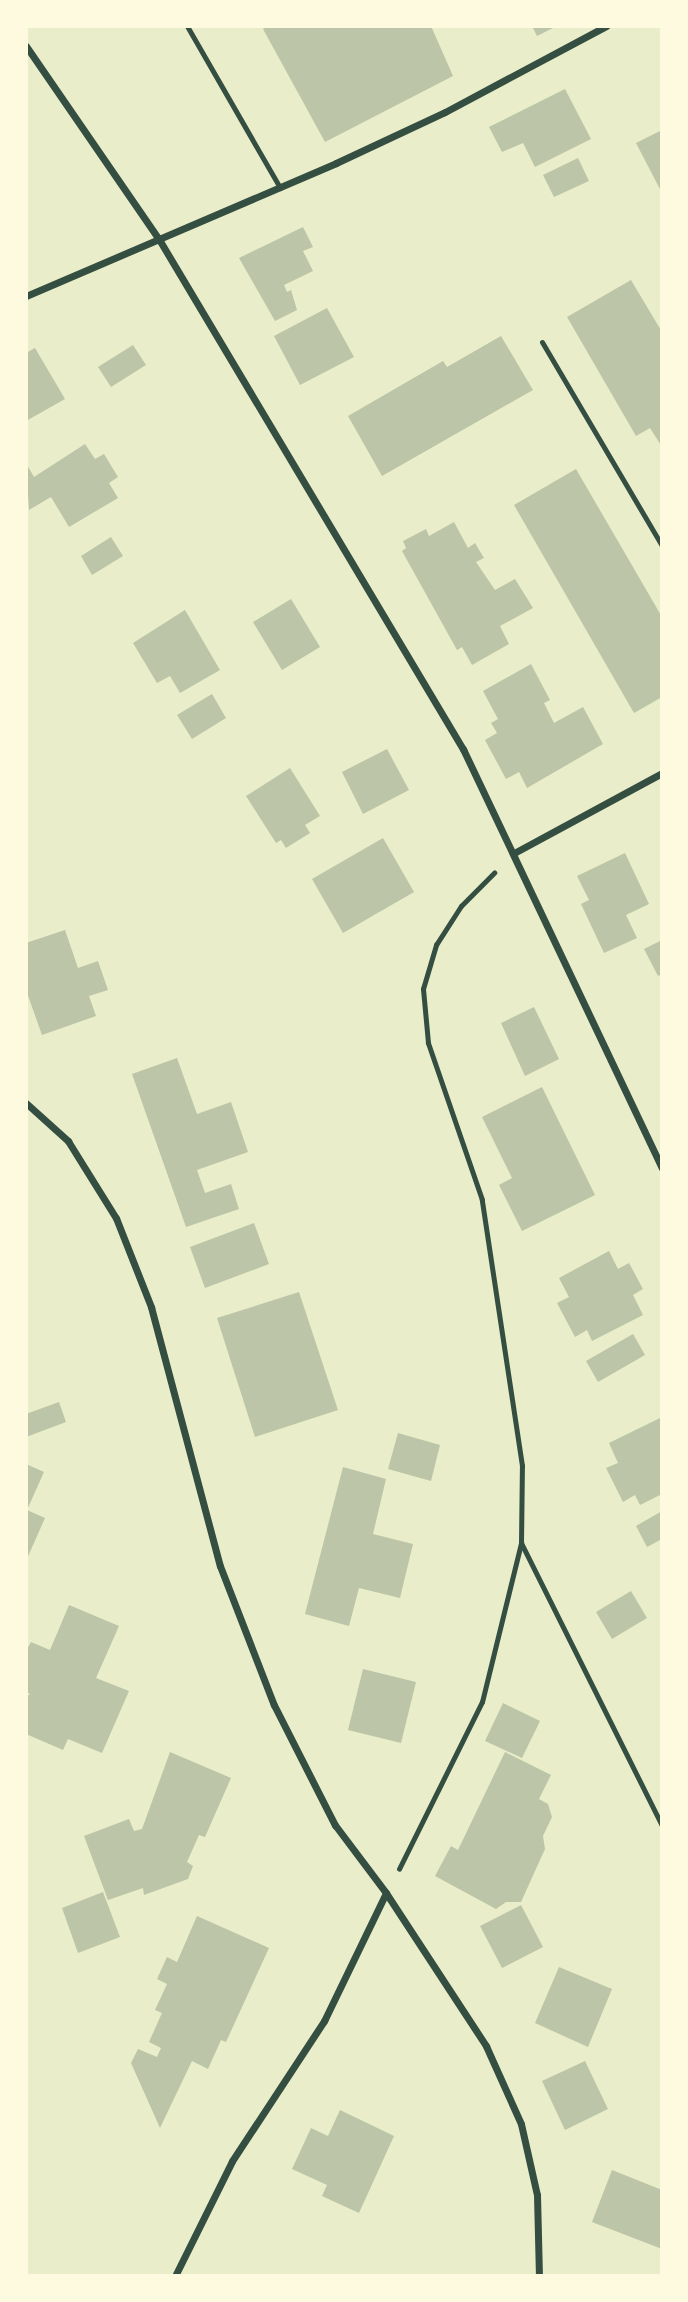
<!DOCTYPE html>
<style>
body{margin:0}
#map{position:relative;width:688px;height:2302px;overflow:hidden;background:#e9edc9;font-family:"Open Sans",sans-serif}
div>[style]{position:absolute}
.building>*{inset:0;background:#bcc5a7}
.path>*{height:4.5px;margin:-2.25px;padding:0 2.25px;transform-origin:2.25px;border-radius:2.25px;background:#344e41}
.service>*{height:5px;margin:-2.5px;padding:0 2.5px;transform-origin:2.5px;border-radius:2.5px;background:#344e41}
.minor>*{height:7px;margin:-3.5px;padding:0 3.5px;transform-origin:3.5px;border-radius:3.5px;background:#344e41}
span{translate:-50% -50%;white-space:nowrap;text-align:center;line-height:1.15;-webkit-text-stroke:6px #fefae0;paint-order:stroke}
.frame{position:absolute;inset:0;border:28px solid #fefae0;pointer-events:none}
</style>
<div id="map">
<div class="building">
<i style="clip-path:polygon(267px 26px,431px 26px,453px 76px,325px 142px,263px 29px)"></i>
<i style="clip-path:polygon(532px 26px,557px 26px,537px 36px)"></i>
<i style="clip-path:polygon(565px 89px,591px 139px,535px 167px,523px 143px,502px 152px,489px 127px)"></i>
<i style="clip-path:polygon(662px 130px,662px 193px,636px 143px)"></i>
<i style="clip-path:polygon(578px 158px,589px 181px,554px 197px,543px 175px)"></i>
<i style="clip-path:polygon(303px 227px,313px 247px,303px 251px,313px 271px,284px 285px,287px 292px,291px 290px,297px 310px,275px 321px,239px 258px)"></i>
<i style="clip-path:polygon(631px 280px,662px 332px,662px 447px,650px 428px,636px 436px,567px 317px)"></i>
<i style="clip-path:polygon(327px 308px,354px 357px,300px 385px,274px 336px)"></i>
<i style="clip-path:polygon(501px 336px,533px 390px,382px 476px,348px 416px,443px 361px,447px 367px)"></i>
<i style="clip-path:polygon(133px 345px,146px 365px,111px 387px,98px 367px)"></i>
<i style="clip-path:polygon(35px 348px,65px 399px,26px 421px,26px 353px)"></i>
<i style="clip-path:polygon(85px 444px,95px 459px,104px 454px,118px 477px,109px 483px,118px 498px,69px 527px,51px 497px,29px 510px,26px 463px,34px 477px)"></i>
<i style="clip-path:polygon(576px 469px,662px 617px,662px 697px,634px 713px,514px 505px)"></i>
<i style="clip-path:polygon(454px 522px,468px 548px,475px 543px,484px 558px,476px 562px,495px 590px,515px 579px,533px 608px,500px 626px,509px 644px,472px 665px,462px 647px,457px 650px,402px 551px,406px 548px,403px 541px,426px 529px,429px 536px)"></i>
<i style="clip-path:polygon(111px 537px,123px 556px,92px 575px,81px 556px)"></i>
<i style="clip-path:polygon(291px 599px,320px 647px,282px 670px,253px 622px)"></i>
<i style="clip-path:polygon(185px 610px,220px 670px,180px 693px,170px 676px,157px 683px,133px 643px)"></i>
<i style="clip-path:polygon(531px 664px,550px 700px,544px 703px,554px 723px,583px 707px,603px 744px,527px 788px,519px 772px,506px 779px,485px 740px,497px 733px,491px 723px,498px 719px,483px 691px)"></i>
<i style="clip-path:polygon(212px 694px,226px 718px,192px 739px,177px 715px)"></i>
<i style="clip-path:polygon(387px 749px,409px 790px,363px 814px,342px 772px)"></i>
<i style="clip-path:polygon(290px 768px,320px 816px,305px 825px,310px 833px,286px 848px,281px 840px,276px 843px,246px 796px)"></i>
<i style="clip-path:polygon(383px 838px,414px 892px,343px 933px,312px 879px)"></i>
<i style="clip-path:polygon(625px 853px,649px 904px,626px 915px,637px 938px,604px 953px,581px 904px,589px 900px,577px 876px)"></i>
<i style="clip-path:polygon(65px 930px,78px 968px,98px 961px,108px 990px,89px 996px,96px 1016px,42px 1035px,26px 990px,26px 943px)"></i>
<i style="clip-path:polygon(662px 940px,662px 974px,658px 976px,644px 949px)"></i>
<i style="clip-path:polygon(534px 1007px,559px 1059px,525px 1076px,501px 1023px)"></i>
<i style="clip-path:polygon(177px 1058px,197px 1114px,231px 1102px,248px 1152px,197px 1170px,205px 1193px,231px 1184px,239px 1209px,186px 1227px,132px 1074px)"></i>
<i style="clip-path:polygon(542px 1087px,595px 1195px,522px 1231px,499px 1185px,512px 1178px,482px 1117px)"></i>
<i style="clip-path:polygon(254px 1223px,269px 1264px,205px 1288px,190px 1247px)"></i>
<i style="clip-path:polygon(609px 1251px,618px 1269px,629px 1263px,643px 1289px,633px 1295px,643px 1315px,592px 1341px,587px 1330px,575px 1337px,557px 1303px,569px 1297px,559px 1278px)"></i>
<i style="clip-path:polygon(299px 1292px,338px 1410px,255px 1437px,217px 1318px)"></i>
<i style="clip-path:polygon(633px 1334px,645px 1355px,598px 1382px,586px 1361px)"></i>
<i style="clip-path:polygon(59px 1402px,66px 1422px,26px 1437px,26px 1414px)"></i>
<i style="clip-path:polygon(660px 1418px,662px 1494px,640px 1505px,635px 1495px,623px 1502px,606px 1468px,618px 1463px,609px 1443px)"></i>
<i style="clip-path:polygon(398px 1433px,440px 1445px,431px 1481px,388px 1469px)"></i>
<i style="clip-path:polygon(26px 1464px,44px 1472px,27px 1510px,45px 1518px,26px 1561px)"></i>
<i style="clip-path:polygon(343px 1467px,386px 1479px,373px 1534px,413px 1544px,400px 1598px,359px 1588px,349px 1626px,305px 1614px)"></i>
<i style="clip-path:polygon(662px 1511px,662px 1539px,647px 1547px,636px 1526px)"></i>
<i style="clip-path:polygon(631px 1591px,647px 1618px,612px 1639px,596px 1612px)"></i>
<i style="clip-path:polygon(69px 1605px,119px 1626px,96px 1678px,129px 1691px,102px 1753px,68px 1739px,63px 1750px,26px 1734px,26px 1697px,30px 1694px,26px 1692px,26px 1651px,31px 1642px,50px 1650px)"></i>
<i style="clip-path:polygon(363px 1669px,416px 1682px,401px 1743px,348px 1730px)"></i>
<i style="clip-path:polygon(503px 1703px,540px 1721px,522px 1758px,485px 1741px)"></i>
<i style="clip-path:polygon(170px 1752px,231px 1778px,205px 1837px,199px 1835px,187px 1862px,193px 1866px,188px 1879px,144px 1895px,143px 1888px,108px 1900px,84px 1836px,129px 1819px,134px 1831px,142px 1829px)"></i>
<i style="clip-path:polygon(505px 1752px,551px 1775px,539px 1799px,548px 1804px,552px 1817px,543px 1836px,545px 1849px,521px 1902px,506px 1902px,496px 1909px,435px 1876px,451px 1846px,458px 1850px)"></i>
<i style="clip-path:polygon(103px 1892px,120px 1937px,78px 1953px,62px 1908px)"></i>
<i style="clip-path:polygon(521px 1905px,543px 1947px,502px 1968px,480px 1926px)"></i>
<i style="clip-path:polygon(197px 1916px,269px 1948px,226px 2042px,221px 2040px,208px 2069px,192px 2061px,160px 2128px,131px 2063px,138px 2049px,157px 2057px,161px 2048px,149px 2042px,162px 2013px,155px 2010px,167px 1984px,157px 1979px,167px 1957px,177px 1962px)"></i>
<i style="clip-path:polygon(559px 1967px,612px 1989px,588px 2047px,535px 2023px)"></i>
<i style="clip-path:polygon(585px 2061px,608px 2109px,565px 2130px,542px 2081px)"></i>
<i style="clip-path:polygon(340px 2110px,394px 2136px,359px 2213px,322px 2196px,327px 2185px,292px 2169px,311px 2128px,328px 2136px)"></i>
<i style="clip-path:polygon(612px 2170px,662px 2190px,662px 2249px,592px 2222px)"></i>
</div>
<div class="path">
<i style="left:522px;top:1544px;width:314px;rotate:63.5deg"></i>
<i style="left:399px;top:1869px;width:186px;rotate:-63.6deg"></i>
<i style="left:482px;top:1702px;width:164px;rotate:-76.2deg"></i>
<i style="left:521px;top:1543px;width:77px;rotate:-89.3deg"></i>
<i style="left:522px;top:1466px;width:269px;rotate:-98.6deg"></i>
<i style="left:482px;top:1200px;width:166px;rotate:-109deg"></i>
<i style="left:428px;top:1043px;width:54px;rotate:-95.3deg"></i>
<i style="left:423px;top:989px;width:46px;rotate:-73.5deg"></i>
<i style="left:436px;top:945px;width:46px;rotate:-57.3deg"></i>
<i style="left:461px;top:906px;width:47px;rotate:-45deg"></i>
</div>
<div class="service">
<i style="left:187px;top:26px;width:187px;rotate:60.1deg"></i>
<i style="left:542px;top:342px;width:237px;rotate:59.5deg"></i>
</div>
<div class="minor">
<i style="left:26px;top:46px;width:237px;rotate:55.5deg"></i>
<i style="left:160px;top:241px;width:592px;rotate:59.19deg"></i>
<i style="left:463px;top:749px;width:464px;rotate:64.6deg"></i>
<i style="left:26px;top:296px;width:337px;rotate:-23.2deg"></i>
<i style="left:336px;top:163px;width:120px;rotate:-25.1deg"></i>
<i style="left:445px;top:112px;width:183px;rotate:-28.1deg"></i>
<i style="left:514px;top:853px;width:168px;rotate:-28.4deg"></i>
<i style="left:26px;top:1103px;width:57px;rotate:42.1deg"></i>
<i style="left:68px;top:1141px;width:91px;rotate:58.1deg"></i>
<i style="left:116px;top:1218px;width:96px;rotate:68.5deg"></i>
<i style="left:151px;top:1307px;width:268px;rotate:75.1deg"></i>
<i style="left:220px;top:1566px;width:149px;rotate:68.8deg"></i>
<i style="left:274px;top:1705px;width:135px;rotate:63.1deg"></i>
<i style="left:335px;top:1825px;width:85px;rotate:53.1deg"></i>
<i style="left:386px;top:1893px;width:183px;rotate:56.8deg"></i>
<i style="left:486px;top:2046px;width:85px;rotate:65.8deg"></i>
<i style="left:521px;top:2124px;width:73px;rotate:77.3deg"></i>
<i style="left:537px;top:2195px;width:81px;rotate:88.6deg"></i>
<i style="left:175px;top:2276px;width:128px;rotate:-63.6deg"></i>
<i style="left:232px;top:2161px;width:168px;rotate:-56.7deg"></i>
<i style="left:324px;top:2021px;width:142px;rotate:-64.2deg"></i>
</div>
<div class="frame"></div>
</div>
